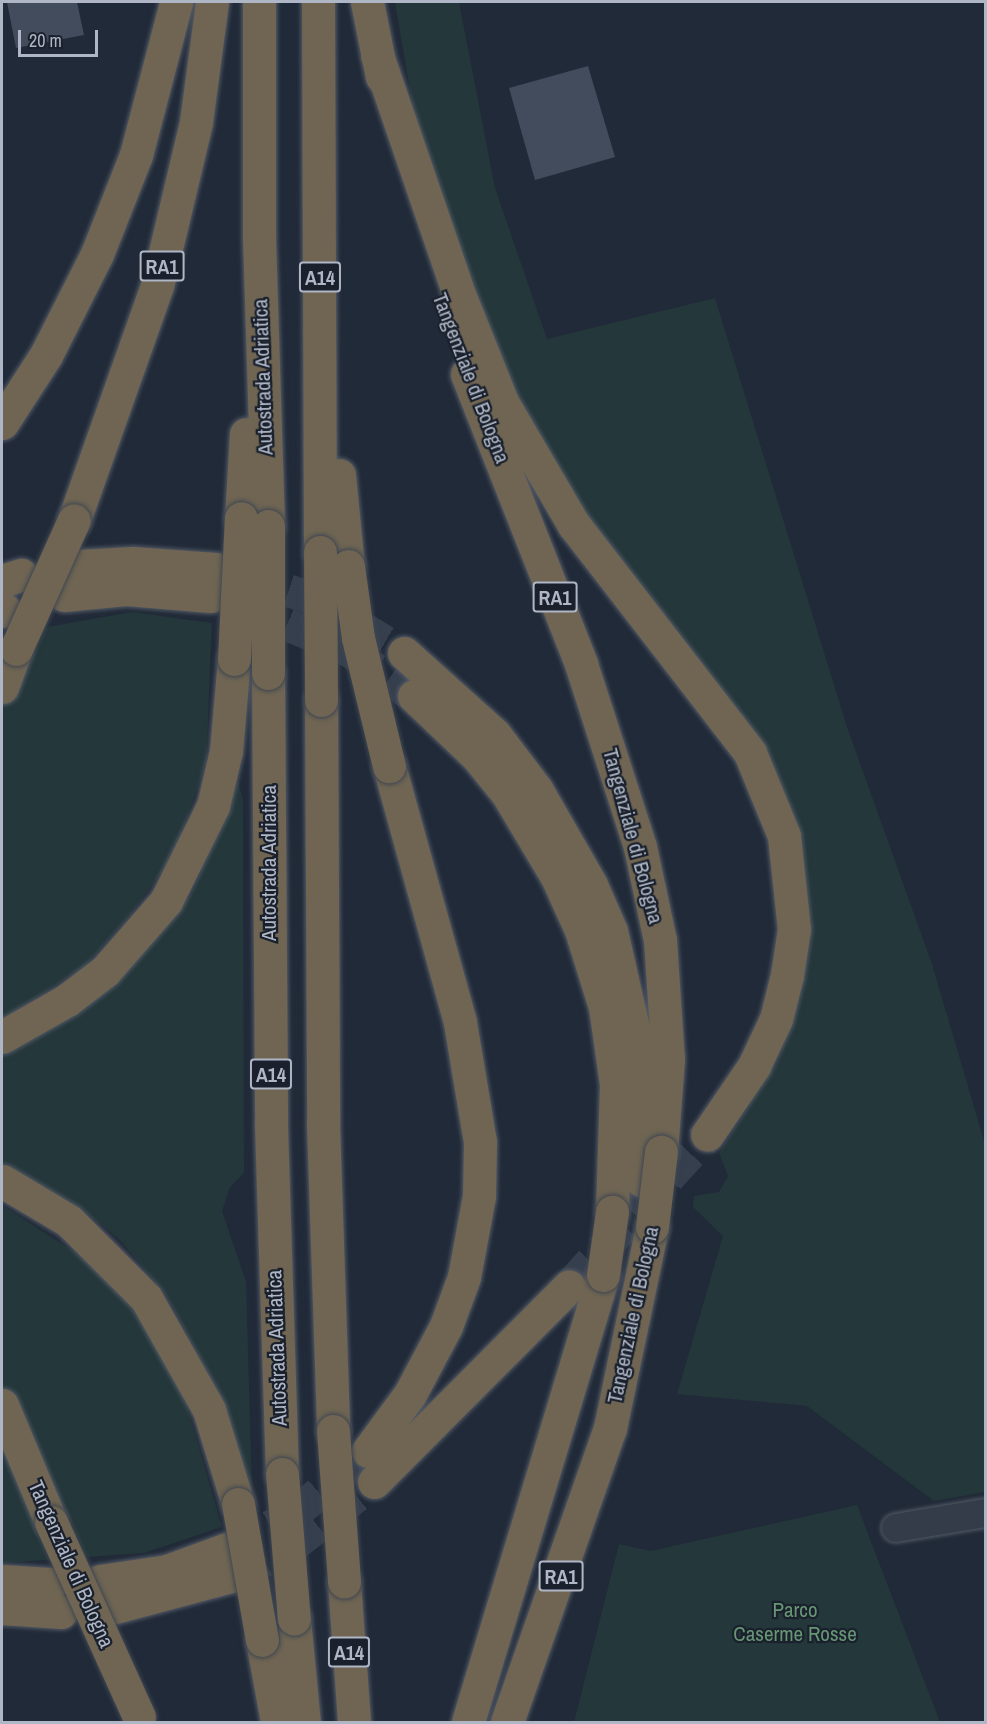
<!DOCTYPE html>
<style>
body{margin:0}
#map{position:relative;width:987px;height:1724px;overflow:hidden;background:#212a38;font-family:"Archivo Narrow",sans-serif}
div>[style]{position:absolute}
.green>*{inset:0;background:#24373a}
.building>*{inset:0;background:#424c5d}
.motorway-tunnel>*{height:33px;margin-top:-16.5px;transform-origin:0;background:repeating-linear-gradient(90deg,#363f4d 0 33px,transparent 0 49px)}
.roads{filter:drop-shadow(0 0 2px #525966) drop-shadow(0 0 2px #525966)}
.minor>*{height:28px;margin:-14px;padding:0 14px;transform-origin:14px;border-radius:14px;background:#353c49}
.motorway>*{height:33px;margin:-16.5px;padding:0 16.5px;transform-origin:16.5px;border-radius:16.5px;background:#6f6552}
.bridges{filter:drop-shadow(0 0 2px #3f4653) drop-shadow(0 0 2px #3f4653)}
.motorway-bridge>*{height:33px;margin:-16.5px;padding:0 16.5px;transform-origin:16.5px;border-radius:16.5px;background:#6f6552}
span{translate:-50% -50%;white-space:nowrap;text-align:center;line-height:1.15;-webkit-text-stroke:4.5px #1a212d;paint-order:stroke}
.shield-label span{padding:2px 4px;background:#1a212d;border:2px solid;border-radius:4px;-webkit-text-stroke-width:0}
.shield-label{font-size:20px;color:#afb6c5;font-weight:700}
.street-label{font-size:21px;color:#afb6c5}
.park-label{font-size:21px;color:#679675}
.frame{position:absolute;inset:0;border:3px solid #afb6c5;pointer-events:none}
.scale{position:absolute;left:18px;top:30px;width:80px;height:27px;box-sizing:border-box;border:3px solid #afb6c5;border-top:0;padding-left:8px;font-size:18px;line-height:21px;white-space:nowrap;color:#afb6c5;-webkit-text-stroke:4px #1a212d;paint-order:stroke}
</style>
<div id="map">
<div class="green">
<i style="clip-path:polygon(395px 2px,459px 2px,495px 188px,547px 339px,715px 298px,847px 727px,932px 964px,985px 1144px,985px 1492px,934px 1501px,807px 1406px,677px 1394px,723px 1236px,693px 1207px,694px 1196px,719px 1192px,728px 1176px,719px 1153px,778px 1061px,799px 998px,807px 944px,794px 834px,516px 410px,419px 143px)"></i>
<i style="clip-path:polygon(132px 612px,212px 623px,206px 763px,173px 857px,131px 914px,85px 966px,2px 1020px,2px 635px)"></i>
<i style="clip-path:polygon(238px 780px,243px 801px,244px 1173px,230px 1187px,222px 1211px,246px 1282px,252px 1491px,225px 1406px,167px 1296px,120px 1240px,81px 1208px,2px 1163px,2px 1051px,131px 965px,164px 929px,192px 893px)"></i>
<i style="clip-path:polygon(2px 1205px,82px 1257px,131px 1306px,183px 1393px,222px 1527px,144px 1553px,2px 1563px)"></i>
<i style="clip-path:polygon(857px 1505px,940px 1722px,574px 1722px,619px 1544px,651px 1551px)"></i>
</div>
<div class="building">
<i style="clip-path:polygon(7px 2px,77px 2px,84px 35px,16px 48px)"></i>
<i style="clip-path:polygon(588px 66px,615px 157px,535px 180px,509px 88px)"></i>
</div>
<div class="motorway-tunnel">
<i style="left:242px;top:575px;width:77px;rotate:18.2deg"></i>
<i style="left:315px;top:599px;width:104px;rotate:31.2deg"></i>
<i style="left:242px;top:605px;width:116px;rotate:22.8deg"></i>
<i style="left:349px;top:650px;width:80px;rotate:35.3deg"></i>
<i style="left:569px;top:1286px;width:205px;rotate:-47.6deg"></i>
<i style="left:227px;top:1549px;width:76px;rotate:-27.6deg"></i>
<i style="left:294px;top:1514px;width:97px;rotate:-40.4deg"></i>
<i style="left:235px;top:1575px;width:64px;rotate:-27deg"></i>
<i style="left:292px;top:1546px;width:104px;rotate:-38deg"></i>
</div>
<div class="roads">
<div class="minor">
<i style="left:896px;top:1528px;width:91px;rotate:-9.5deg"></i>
</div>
<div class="motorway">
<i style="left:259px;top:2px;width:236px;rotate:90deg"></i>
<i style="left:259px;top:238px;width:288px;rotate:88.2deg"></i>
<i style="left:318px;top:2px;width:550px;rotate:89.79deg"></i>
<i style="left:367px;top:2px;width:76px;rotate:78.7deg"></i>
<i style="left:377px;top:55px;width:256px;rotate:71.1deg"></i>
<i style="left:460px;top:297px;width:113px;rotate:68.2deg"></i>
<i style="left:502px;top:402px;width:143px;rotate:59.7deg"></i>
<i style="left:574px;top:525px;width:288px;rotate:52.3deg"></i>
<i style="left:750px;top:753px;width:90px;rotate:67.7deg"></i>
<i style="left:784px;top:836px;width:94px;rotate:83.9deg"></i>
<i style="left:794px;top:929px;width:47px;rotate:98.7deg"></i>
<i style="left:787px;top:975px;width:45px;rotate:104deg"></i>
<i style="left:776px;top:1019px;width:52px;rotate:115.1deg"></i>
<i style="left:754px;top:1066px;width:83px;rotate:124.3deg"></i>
<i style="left:467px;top:374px;width:312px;rotate:68.5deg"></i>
<i style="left:581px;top:664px;width:192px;rotate:72.1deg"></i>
<i style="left:640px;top:847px;width:95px;rotate:77.9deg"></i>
<i style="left:660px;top:940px;width:119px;rotate:86.2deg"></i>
<i style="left:668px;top:1059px;width:93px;rotate:94.3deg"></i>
<i style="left:2px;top:423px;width:81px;rotate:-57.1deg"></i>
<i style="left:46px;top:355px;width:113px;rotate:-63.2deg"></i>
<i style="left:97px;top:254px;width:106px;rotate:-68.5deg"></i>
<i style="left:136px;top:155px;width:158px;rotate:-75.3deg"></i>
<i style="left:339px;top:475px;width:91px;rotate:84.4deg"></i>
<i style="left:241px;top:518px;width:84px;rotate:-86.6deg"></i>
<i style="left:74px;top:520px;width:248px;rotate:-70.5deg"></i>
<i style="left:157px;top:286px;width:169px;rotate:-76.6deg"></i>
<i style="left:196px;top:122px;width:121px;rotate:-82.4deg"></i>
<i style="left:77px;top:566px;width:56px;rotate:-3.1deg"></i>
<i style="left:133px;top:563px;width:83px;rotate:4.1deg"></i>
<i style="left:2px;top:581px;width:20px;rotate:-18deg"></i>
<i style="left:64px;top:595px;width:62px;rotate:-5.5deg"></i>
<i style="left:126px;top:589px;width:85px;rotate:4.7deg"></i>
<i style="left:2px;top:611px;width:3px;rotate:-18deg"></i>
<i style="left:404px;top:653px;width:122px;rotate:42deg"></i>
<i style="left:495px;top:735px;width:68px;rotate:52.8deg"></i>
<i style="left:536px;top:789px;width:111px;rotate:60.2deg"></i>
<i style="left:591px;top:885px;width:50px;rotate:66.5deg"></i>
<i style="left:611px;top:931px;width:131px;rotate:77.2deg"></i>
<i style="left:640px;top:1059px;width:121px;rotate:89.5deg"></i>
<i style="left:268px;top:673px;width:452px;rotate:89.6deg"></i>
<i style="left:271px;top:1125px;width:349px;rotate:88.2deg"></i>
<i style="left:2px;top:687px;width:40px;rotate:-69.8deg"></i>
<i style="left:414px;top:696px;width:87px;rotate:43.6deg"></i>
<i style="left:477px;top:756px;width:48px;rotate:51deg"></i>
<i style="left:507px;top:793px;width:98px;rotate:59.2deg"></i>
<i style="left:557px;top:877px;width:58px;rotate:65.6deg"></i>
<i style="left:581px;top:930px;width:81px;rotate:72.7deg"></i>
<i style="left:605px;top:1007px;width:78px;rotate:81.9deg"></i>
<i style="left:616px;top:1084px;width:128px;rotate:91.8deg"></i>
<i style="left:321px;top:700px;width:423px;rotate:89.7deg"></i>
<i style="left:323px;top:1123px;width:308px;rotate:88.1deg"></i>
<i style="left:2px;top:1037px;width:75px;rotate:-29.6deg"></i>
<i style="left:67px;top:1000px;width:48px;rotate:-37.3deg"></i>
<i style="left:105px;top:971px;width:93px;rotate:-48.9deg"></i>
<i style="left:166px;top:901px;width:106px;rotate:-63.7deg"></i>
<i style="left:213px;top:806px;width:57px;rotate:-76.7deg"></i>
<i style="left:226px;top:751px;width:92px;rotate:-85deg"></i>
<i style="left:2px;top:1181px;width:78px;rotate:30.8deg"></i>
<i style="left:69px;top:1221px;width:109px;rotate:45deg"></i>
<i style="left:146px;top:1298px;width:129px;rotate:60.6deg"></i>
<i style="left:209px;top:1410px;width:98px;rotate:72.9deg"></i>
<i style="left:2px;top:1405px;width:127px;rotate:67.3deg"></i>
<i style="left:368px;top:1451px;width:71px;rotate:-53.6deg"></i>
<i style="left:410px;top:1394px;width:77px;rotate:-62.1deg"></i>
<i style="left:446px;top:1326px;width:52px;rotate:-69.8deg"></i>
<i style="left:464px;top:1277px;width:82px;rotate:-79.5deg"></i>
<i style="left:479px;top:1196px;width:54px;rotate:-88.9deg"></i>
<i style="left:480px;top:1142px;width:122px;rotate:-99.5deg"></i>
<i style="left:460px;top:1022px;width:266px;rotate:-105.5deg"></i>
<i style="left:374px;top:1482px;width:276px;rotate:-45.1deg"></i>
<i style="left:2px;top:1581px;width:49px;rotate:3.5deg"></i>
<i style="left:100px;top:1581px;width:68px;rotate:-8.5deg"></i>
<i style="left:167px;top:1571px;width:64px;rotate:-20.1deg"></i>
<i style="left:344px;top:1582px;width:140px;rotate:85.9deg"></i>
<i style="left:2px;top:1608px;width:59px;rotate:3.9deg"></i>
<i style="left:111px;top:1608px;width:128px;rotate:-14.9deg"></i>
<i style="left:294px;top:1619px;width:103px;rotate:84.5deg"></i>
<i style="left:262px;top:1640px;width:83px;rotate:79.6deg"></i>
<i style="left:468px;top:1722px;width:467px;rotate:-73.2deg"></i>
<i style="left:507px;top:1722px;width:312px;rotate:-70.7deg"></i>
<i style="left:610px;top:1428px;width:205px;rotate:-78.2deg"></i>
</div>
</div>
<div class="bridges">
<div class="motorway-bridge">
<i style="left:320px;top:552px;width:148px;rotate:89.6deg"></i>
<i style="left:348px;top:566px;width:73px;rotate:82.1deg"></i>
<i style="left:358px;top:638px;width:132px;rotate:76.4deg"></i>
<i style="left:16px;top:649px;width:141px;rotate:-65.8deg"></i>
<i style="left:234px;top:659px;width:141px;rotate:-87.2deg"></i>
<i style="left:268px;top:673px;width:147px;rotate:-90deg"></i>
<i style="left:652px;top:1227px;width:76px;rotate:-83.2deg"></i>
<i style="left:603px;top:1275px;width:64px;rotate:-81.9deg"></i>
<i style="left:333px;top:1431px;width:151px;rotate:85.8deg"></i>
<i style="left:282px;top:1474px;width:145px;rotate:85.3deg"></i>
<i style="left:238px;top:1504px;width:138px;rotate:80deg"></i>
<i style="left:51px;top:1522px;width:214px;rotate:65.7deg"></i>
</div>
</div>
<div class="shield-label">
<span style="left:162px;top:266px">RA1</span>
<span style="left:320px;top:277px">A14</span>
<span style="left:555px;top:597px">RA1</span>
<span style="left:271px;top:1074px">A14</span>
<span style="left:561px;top:1576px">RA1</span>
<span style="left:349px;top:1652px">A14</span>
</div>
<div class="street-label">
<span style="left:263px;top:377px;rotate:-92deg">Autostrada Adriatica</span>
<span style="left:471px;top:378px;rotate:69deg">Tangenziale di Bologna</span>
<span style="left:633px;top:836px;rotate:75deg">Tangenziale di Bologna</span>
<span style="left:269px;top:863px;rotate:-90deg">Autostrada Adriatica</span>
<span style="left:633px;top:1315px;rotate:-78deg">Tangenziale di Bologna</span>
<span style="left:277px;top:1348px;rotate:-92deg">Autostrada Adriatica</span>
<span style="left:71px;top:1564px;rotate:66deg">Tangenziale di Bologna</span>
</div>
<div class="park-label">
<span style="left:795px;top:1622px">Parco<br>Caserme Rosse</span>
</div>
<div class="frame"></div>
<div class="scale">20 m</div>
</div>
